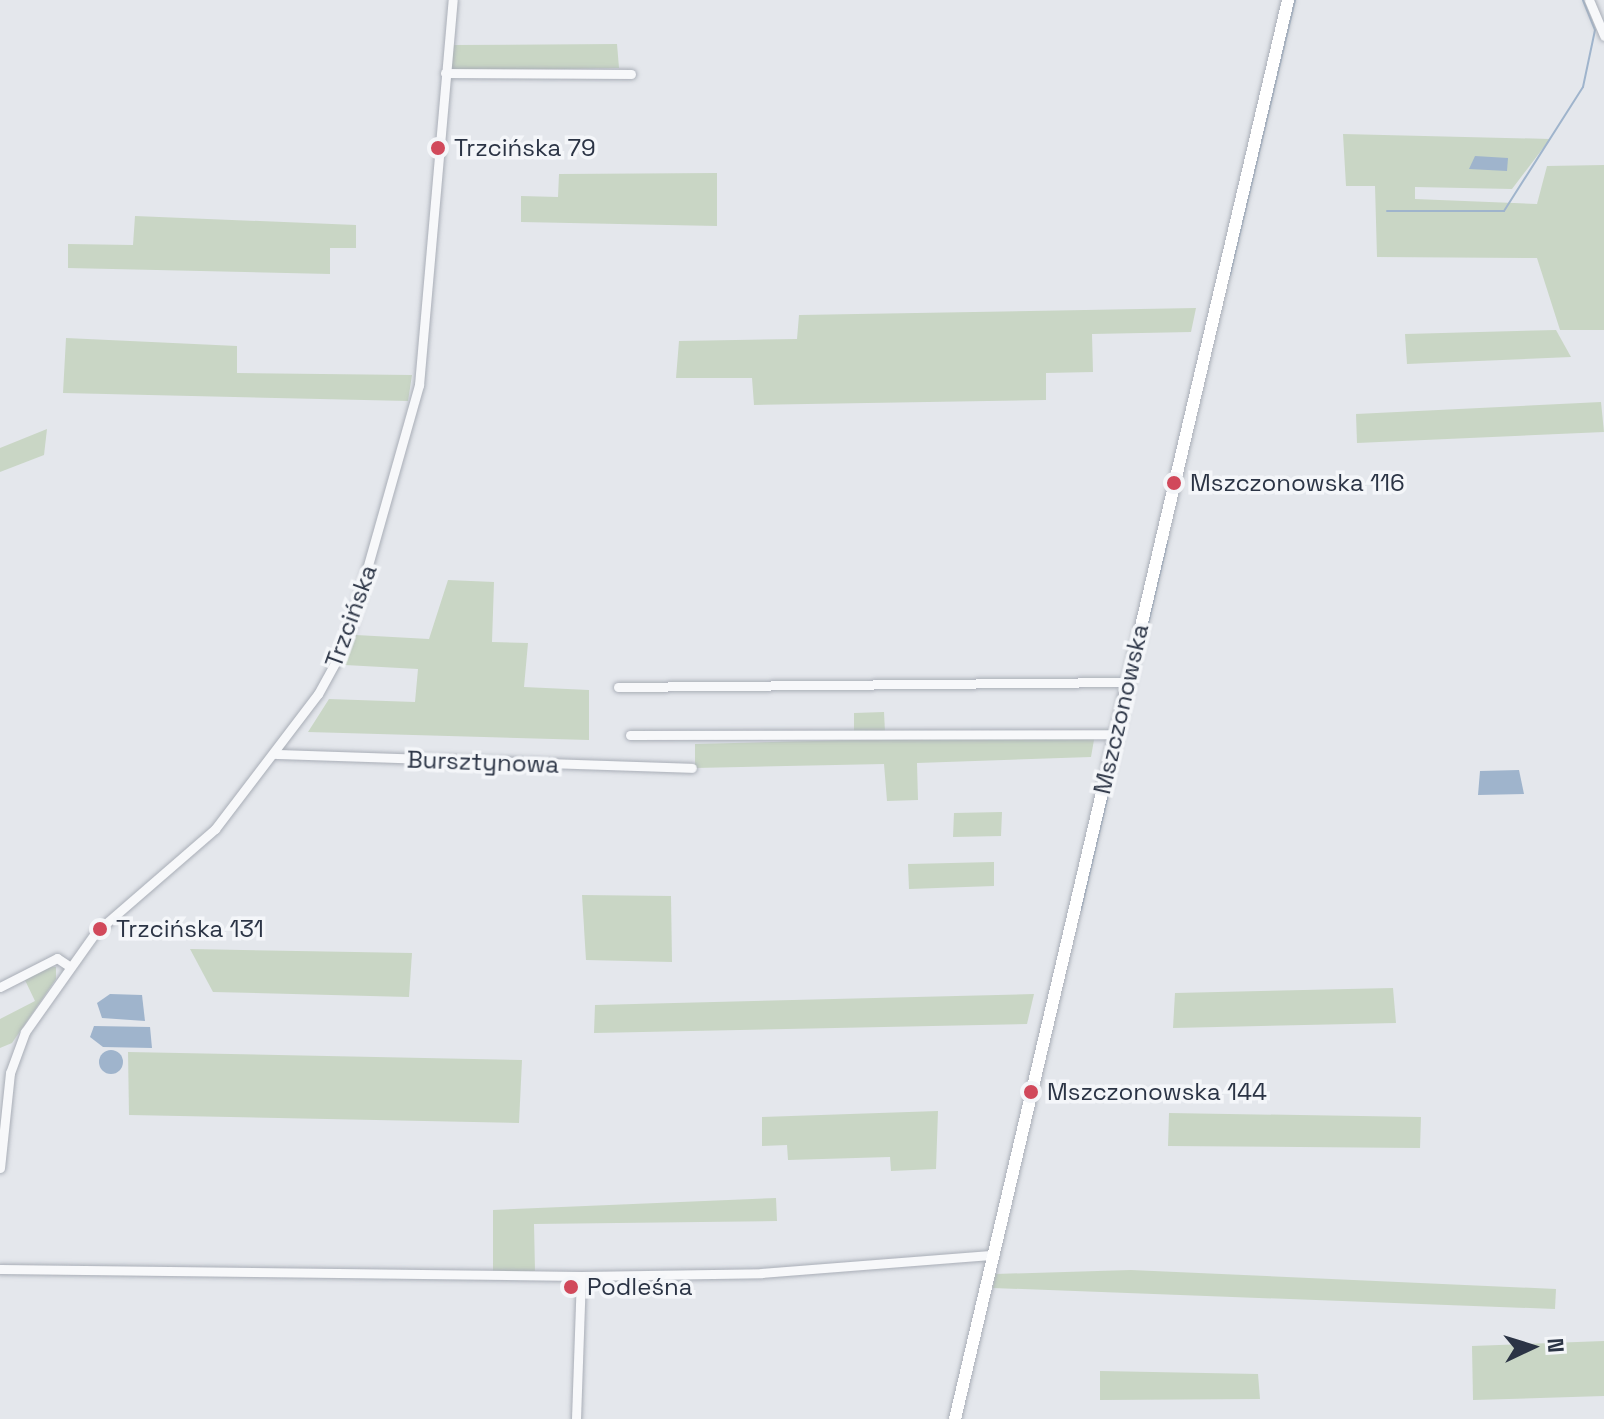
<!DOCTYPE html>
<meta charset="utf-8">
<style>
body{margin:0}
#map{position:relative;width:1604px;height:1419px;overflow:hidden;background:#e4e7ec;font-family:"Space Grotesk",sans-serif}
div>[style]{position:absolute}
.green>*{inset:0;background:#c9d6c5}
.water>*{inset:0;background:#9fb4cc}
.round{border-radius:50%}
.stream>*{height:2px;margin:-1px;padding:0 1px;transform-origin:1px;border-radius:1px;background:#9fb4cc}
.roads{filter:drop-shadow(0 0 2px #a9aeb7) drop-shadow(0 0 2px #a9aeb7)}
.minor>*{height:9px;margin:-4.5px;padding:0 4.5px;transform-origin:4.5px;border-radius:4.5px;background:#f7f8fa}
.major>*{height:12px;margin:-6px;padding:0 6px;transform-origin:6px;border-radius:6px;background:#fff}
.dots>*{width:22px;height:22px;translate:-50% -50%;box-sizing:border-box;border:4px solid #f4f6f9;border-radius:50%}
span{translate:-50% -50%;white-space:nowrap;text-align:center;line-height:1.15;-webkit-text-stroke:7px #f4f6f9;paint-order:stroke}
.poi-label{font-size:24px;color:#2b3445}
.left{translate:0 -50%;text-align:left}
.street-label{font-size:24px;color:#2b3445}
.north{position:absolute;left:1492px;top:1307px;width:80px;height:80px;-webkit-text-stroke:6px #f4f6f9;paint-order:stroke;rotate:86deg;font-size:22px;font-weight:700;line-height:32px;text-align:center;color:#2b3445}
.north::after{content:'';display:block;margin:auto;width:28px;height:36px;background:#2b3445;clip-path:polygon(50% 0,100% 100%,50% 72%,0 100%)}
</style>
<div id="map">
<div class="green">
<i style="clip-path:polygon(617px 44px,619px 68px,450px 71px,453px 45px)"></i>
<i style="clip-path:polygon(1343px 134px,1550px 139px,1512px 189px,1415px 187px,1415px 199px,1537px 204px,1547px 166px,1604px 165px,1604px 330px,1560px 330px,1537px 258px,1377px 257px,1375px 186px,1346px 186px)"></i>
<i style="clip-path:polygon(717px 173px,717px 226px,521px 222px,521px 196px,558px 197px,559px 174px)"></i>
<i style="clip-path:polygon(135px 216px,356px 225px,356px 248px,330px 248px,330px 274px,68px 268px,68px 244px,133px 245px)"></i>
<i style="clip-path:polygon(1196px 308px,1191px 332px,1092px 334px,1093px 372px,1046px 373px,1046px 400px,754px 405px,752px 378px,676px 378px,679px 341px,797px 339px,799px 315px)"></i>
<i style="clip-path:polygon(1556px 330px,1571px 357px,1407px 364px,1405px 334px)"></i>
<i style="clip-path:polygon(66px 338px,237px 346px,237px 373px,412px 375px,408px 401px,63px 393px)"></i>
<i style="clip-path:polygon(1601px 402px,1604px 432px,1357px 443px,1356px 414px)"></i>
<i style="clip-path:polygon(47px 429px,44px 455px,0 472px,0 448px)"></i>
<i style="clip-path:polygon(448px 580px,494px 582px,492px 642px,528px 643px,524px 687px,589px 690px,589px 740px,308px 732px,329px 699px,415px 702px,418px 669px,345px 665px,356px 635px,429px 639px)"></i>
<i style="clip-path:polygon(884px 712px,885px 732px,854px 733px,854px 713px)"></i>
<i style="clip-path:polygon(1095px 734px,1091px 757px,917px 763px,918px 800px,887px 801px,884px 764px,695px 768px,695px 744px)"></i>
<i style="clip-path:polygon(1002px 812px,1001px 836px,953px 837px,954px 813px)"></i>
<i style="clip-path:polygon(994px 862px,994px 886px,909px 889px,908px 864px)"></i>
<i style="clip-path:polygon(582px 895px,671px 896px,672px 962px,586px 960px)"></i>
<i style="clip-path:polygon(190px 949px,412px 953px,409px 997px,213px 992px)"></i>
<i style="clip-path:polygon(47px 966px,56px 967px,56px 979px,12px 1043px,0 1048px,0 1019px,35px 1001px,24px 978px)"></i>
<i style="clip-path:polygon(1393px 988px,1396px 1023px,1173px 1028px,1175px 993px)"></i>
<i style="clip-path:polygon(1034px 994px,1027px 1024px,594px 1033px,595px 1005px)"></i>
<i style="clip-path:polygon(128px 1052px,522px 1060px,519px 1123px,129px 1115px)"></i>
<i style="clip-path:polygon(938px 1111px,936px 1169px,891px 1171px,890px 1157px,788px 1160px,787px 1145px,762px 1146px,762px 1117px)"></i>
<i style="clip-path:polygon(1169px 1113px,1421px 1117px,1420px 1148px,1168px 1146px)"></i>
<i style="clip-path:polygon(776px 1198px,777px 1221px,534px 1224px,535px 1271px,493px 1272px,493px 1210px)"></i>
<i style="clip-path:polygon(1131px 1270px,1556px 1289px,1555px 1309px,993px 1288px,995px 1274px)"></i>
<i style="clip-path:polygon(1604px 1341px,1604px 1396px,1473px 1400px,1472px 1346px)"></i>
<i style="clip-path:polygon(1100px 1371px,1258px 1374px,1260px 1399px,1100px 1400px)"></i>
</div>
<div class="water">
<i style="clip-path:polygon(1475px 156px,1508px 158px,1507px 171px,1469px 169px)"></i>
<i style="clip-path:polygon(1519px 770px,1524px 794px,1478px 795px,1480px 771px)"></i>
<i style="clip-path:polygon(110px 994px,142px 995px,145px 1021px,102px 1018px,97px 1003px)"></i>
<i style="clip-path:polygon(94px 1026px,150px 1027px,152px 1048px,103px 1047px,90px 1037px)"></i>
<i class="round" style="left:99px;top:1050px;width:24px;height:24px"></i>
</div>
<div class="stream">
<i style="left:1387px;top:211px;width:117px"></i>
<i style="left:1504px;top:211px;width:147px;rotate:-57.5deg"></i>
<i style="left:1583px;top:87px;width:58px;rotate:-78.1deg"></i>
<i style="left:1595px;top:30px;width:32px;rotate:-112deg"></i>
<i style="left:1230px;top:275px;width:283px;rotate:-76.7deg"></i>
<i style="left:1081px;top:910px;width:378px;rotate:-76.8deg"></i>
</div>
<div class="roads">
<div class="minor">
<i style="left:1589px;top:0;width:39px;rotate:67deg"></i>
<i style="left:445px;top:73px;width:186px;rotate:0.3deg"></i>
<i style="left:618px;top:687px;width:510px;rotate:-0.56deg"></i>
<i style="left:630px;top:735px;width:486px;rotate:-0.1deg"></i>
<i style="left:275px;top:754px;width:417px;rotate:1.9deg"></i>
<i style="left:0;top:987px;width:64px;rotate:-27deg"></i>
<i style="left:57px;top:958px;width:14px;rotate:34deg"></i>
<i style="left:0;top:1168px;width:96px;rotate:-84deg"></i>
<i style="left:10px;top:1073px;width:44px;rotate:-69.9deg"></i>
<i style="left:25px;top:1032px;width:121px;rotate:-54.7deg"></i>
<i style="left:95px;top:933px;width:159px;rotate:-40.9deg"></i>
<i style="left:215px;top:829px;width:170px;rotate:-52.7deg"></i>
<i style="left:318px;top:694px;width:58px;rotate:-61.2deg"></i>
<i style="left:346px;top:643px;width:268px;rotate:-74.2deg"></i>
<i style="left:419px;top:385px;width:386px;rotate:-85deg"></i>
<i style="left:0;top:1269px;width:581px;rotate:0.69deg"></i>
<i style="left:581px;top:1276px;width:181px;rotate:-0.9deg"></i>
<i style="left:762px;top:1273px;width:231px;rotate:-4.5deg"></i>
<i style="left:576px;top:1419px;width:143px;rotate:-88deg"></i>
</div>
<div class="major">
<i style="left:955px;top:1419px;width:1458px;rotate:-76.79deg"></i>
</div>
</div>
<div class="dots">
<i style="left:438px;top:148px;background:#d1495b"></i>
<i style="left:1174px;top:483px;background:#d1495b"></i>
<i style="left:100px;top:929px;background:#d1495b"></i>
<i style="left:1031px;top:1092px;background:#d1495b"></i>
<i style="left:571px;top:1287px;background:#d1495b"></i>
</div>
<div class="poi-label">
<span class="left" style="left:454px;top:148px">Trzcińska 79</span>
<span class="left" style="left:1190px;top:483px">Mszczonowska 116</span>
<span class="left" style="left:116px;top:929px">Trzcińska 131</span>
<span class="left" style="left:1047px;top:1092px">Mszczonowska 144</span>
<span class="left" style="left:587px;top:1287px">Podleśna</span>
</div>
<div class="street-label">
<span style="left:351px;top:616px;rotate:-70deg">Trzcińska</span>
<span style="left:1121px;top:709px;rotate:-77deg">Mszczonowska</span>
<span style="left:483px;top:762px;rotate:2deg">Bursztynowa</span>
</div>
<div class="north">N</div>
</div>
